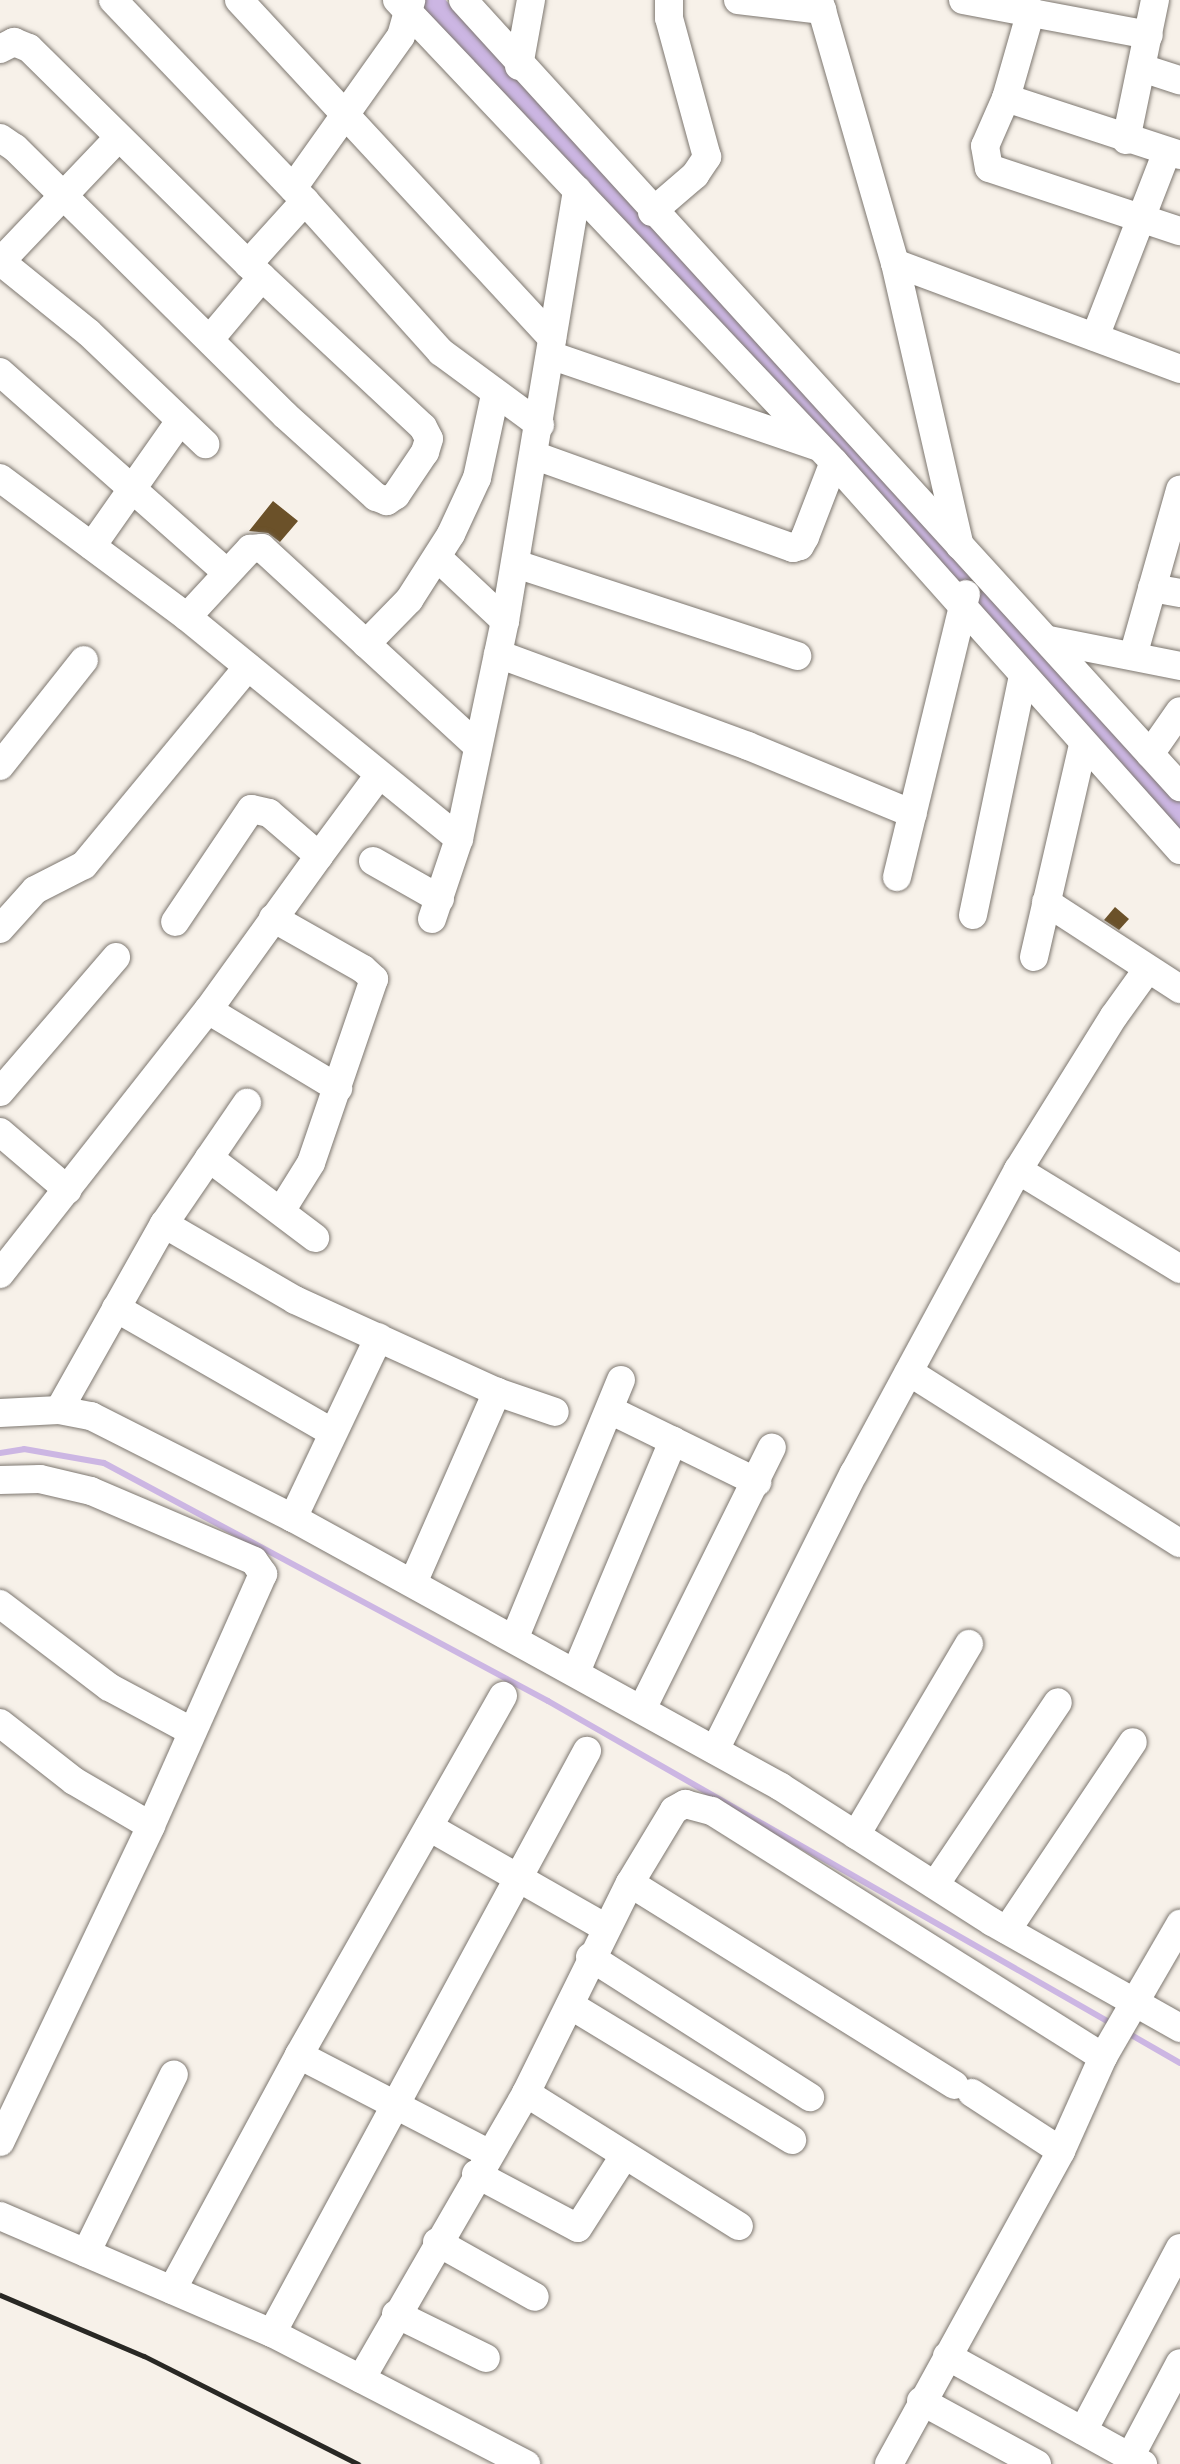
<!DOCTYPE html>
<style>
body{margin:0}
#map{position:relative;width:1180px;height:2464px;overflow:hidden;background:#f7f1e9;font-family:"Archivo Narrow",sans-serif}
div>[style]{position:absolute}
.stream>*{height:6px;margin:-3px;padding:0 3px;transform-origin:3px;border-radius:3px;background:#ccb6e3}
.canal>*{height:23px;margin:-11.5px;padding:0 11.5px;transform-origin:11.5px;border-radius:11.5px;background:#ccb6e3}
.building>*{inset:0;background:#6b5129}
.roads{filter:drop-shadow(0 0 2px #7d7770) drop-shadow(0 0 2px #7d7770)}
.minor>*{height:28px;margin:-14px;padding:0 14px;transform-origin:14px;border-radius:14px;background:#fff}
.rail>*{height:5px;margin:-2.5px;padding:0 2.5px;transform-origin:2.5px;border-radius:2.5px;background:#292824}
span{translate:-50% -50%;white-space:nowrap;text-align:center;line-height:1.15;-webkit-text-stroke:7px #fff;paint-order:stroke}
</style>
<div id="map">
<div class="stream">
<i style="left:0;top:1453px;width:24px;rotate:-9deg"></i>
<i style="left:24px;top:1449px;width:81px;rotate:9.9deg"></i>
<i style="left:104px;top:1463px;width:504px;rotate:28.19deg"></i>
<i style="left:548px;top:1701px;width:652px;rotate:29.79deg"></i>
<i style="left:1126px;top:2032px;width:62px;rotate:29.9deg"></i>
</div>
<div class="canal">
<i style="left:430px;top:0;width:1110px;rotate:47.48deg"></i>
</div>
<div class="building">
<i style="clip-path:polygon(273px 501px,298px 521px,280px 542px,268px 533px,249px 531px)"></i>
<i style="clip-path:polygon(1115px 907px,1129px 919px,1119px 930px,1104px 920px)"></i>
</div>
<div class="roads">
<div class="minor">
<i style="left:113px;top:0;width:278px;rotate:46.3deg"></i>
<i style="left:305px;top:201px;width:203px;rotate:48deg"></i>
<i style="left:441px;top:352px;width:123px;rotate:36.4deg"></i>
<i style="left:239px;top:0;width:461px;rotate:47.2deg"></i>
<i style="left:397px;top:0;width:636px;rotate:46.59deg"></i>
<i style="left:834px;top:462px;width:520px;rotate:48.27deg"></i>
<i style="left:463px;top:0;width:1065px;rotate:47.66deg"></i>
<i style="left:738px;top:0;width:85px;rotate:6.8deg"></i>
<i style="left:819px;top:0;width:274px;rotate:73.9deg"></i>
<i style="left:895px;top:263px;width:290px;rotate:77.1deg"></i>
<i style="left:963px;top:0;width:189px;rotate:10.7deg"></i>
<i style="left:1031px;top:11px;width:91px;rotate:106deg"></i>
<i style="left:1006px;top:98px;width:52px;rotate:113.6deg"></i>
<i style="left:985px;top:146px;width:22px;rotate:80deg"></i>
<i style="left:989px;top:168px;width:201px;rotate:18.3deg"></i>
<i style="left:0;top:49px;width:16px;rotate:-27deg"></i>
<i style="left:14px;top:42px;width:16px;rotate:22deg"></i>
<i style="left:29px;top:48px;width:308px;rotate:44.6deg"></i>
<i style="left:248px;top:264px;width:239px;rotate:43deg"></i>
<i style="left:423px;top:427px;width:13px;rotate:63deg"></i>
<i style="left:429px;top:439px;width:14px;rotate:107deg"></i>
<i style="left:425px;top:452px;width:52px;rotate:124deg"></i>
<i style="left:396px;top:495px;width:11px;rotate:146deg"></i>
<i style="left:387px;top:501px;width:12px;rotate:-160deg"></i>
<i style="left:376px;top:497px;width:122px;rotate:-138deg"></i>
<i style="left:285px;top:415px;width:380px;rotate:-135.3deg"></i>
<i style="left:15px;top:148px;width:18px;rotate:-146deg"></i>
<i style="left:519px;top:66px;width:67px;rotate:-79.7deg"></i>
<i style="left:1142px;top:68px;width:40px;rotate:18deg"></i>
<i style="left:1006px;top:98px;width:183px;rotate:18.1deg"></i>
<i style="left:1126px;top:140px;width:143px;rotate:-78.3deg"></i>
<i style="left:293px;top:188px;width:186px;rotate:-54.6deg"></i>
<i style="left:401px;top:36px;width:37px;rotate:-74deg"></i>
<i style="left:652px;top:212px;width:57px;rotate:-40.7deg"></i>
<i style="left:695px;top:175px;width:22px;rotate:-56deg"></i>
<i style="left:707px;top:157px;width:144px;rotate:-105.3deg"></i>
<i style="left:669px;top:18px;width:18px;rotate:-90deg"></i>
<i style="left:0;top:261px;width:114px;rotate:39deg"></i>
<i style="left:89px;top:333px;width:161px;rotate:43.7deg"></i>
<i style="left:1px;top:261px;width:170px;rotate:-46.4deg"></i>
<i style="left:895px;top:263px;width:304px;rotate:20.4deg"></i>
<i style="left:248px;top:264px;width:85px;rotate:-47.9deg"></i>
<i style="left:1095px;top:337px;width:199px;rotate:-68.8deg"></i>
<i style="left:210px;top:339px;width:81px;rotate:-50deg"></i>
<i style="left:550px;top:355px;width:281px;rotate:18.9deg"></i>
<i style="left:0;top:372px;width:302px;rotate:41.5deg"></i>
<i style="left:536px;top:456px;width:273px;rotate:19.7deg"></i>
<i style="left:793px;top:548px;width:7px;rotate:-16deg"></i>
<i style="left:800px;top:546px;width:10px;rotate:-61deg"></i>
<i style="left:805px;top:537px;width:80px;rotate:-68.9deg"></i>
<i style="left:0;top:478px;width:233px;rotate:36.6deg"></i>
<i style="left:187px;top:617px;width:351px;rotate:39.2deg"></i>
<i style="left:92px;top:546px;width:151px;rotate:-54.9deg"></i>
<i style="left:438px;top:558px;width:92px;rotate:43.2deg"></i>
<i style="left:516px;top:564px;width:296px;rotate:18.1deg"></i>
<i style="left:1152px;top:588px;width:28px;rotate:10deg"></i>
<i style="left:187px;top:617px;width:93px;rotate:-47.2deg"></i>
<i style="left:250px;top:549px;width:12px;rotate:-5deg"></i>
<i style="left:262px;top:548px;width:292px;rotate:42.6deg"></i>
<i style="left:1049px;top:640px;width:134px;rotate:11.2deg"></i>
<i style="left:366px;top:644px;width:62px;rotate:-45.7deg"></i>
<i style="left:409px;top:600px;width:78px;rotate:-57.5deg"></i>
<i style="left:451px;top:534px;width:62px;rotate:-65.1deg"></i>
<i style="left:477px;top:478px;width:85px;rotate:-77.8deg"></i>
<i style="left:498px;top:654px;width:266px;rotate:20.2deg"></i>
<i style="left:748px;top:746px;width:178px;rotate:22.4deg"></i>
<i style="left:1133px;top:656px;width:173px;rotate:-74.2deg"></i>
<i style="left:1150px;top:754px;width:52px;rotate:-55.1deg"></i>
<i style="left:0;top:766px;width:135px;rotate:-51.6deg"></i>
<i style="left:319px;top:856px;width:101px;rotate:-53.5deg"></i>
<i style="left:373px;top:861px;width:77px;rotate:29.6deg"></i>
<i style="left:897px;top:877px;width:291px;rotate:-76.3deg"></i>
<i style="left:1046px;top:902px;width:160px;rotate:33deg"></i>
<i style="left:973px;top:915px;width:245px;rotate:-78.2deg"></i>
<i style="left:273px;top:918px;width:103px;rotate:29.5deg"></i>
<i style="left:363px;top:969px;width:15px;rotate:42deg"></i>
<i style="left:374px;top:979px;width:194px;rotate:108.9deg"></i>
<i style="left:311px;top:1163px;width:57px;rotate:122deg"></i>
<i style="left:432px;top:919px;width:84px;rotate:-71.4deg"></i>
<i style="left:459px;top:839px;width:223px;rotate:-78.1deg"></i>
<i style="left:505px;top:621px;width:437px;rotate:-80.5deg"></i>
<i style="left:0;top:929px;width:52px;rotate:-48.1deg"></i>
<i style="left:35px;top:890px;width:55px;rotate:-27deg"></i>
<i style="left:84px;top:865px;width:257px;rotate:-50.4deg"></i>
<i style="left:1034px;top:957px;width:218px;rotate:-77deg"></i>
<i style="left:208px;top:1010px;width:152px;rotate:31deg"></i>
<i style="left:0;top:1092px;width:178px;rotate:-49.3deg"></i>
<i style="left:0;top:1132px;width:89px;rotate:40.5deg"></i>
<i style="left:209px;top:1158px;width:133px;rotate:37deg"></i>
<i style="left:1018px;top:1170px;width:190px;rotate:31.4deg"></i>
<i style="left:164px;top:1224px;width:151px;rotate:30.1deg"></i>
<i style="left:295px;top:1300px;width:222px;rotate:24.5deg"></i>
<i style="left:497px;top:1392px;width:61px;rotate:19deg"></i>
<i style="left:0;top:1274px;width:336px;rotate:-51.8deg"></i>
<i style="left:208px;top:1010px;width:190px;rotate:-54.2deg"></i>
<i style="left:319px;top:856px;width:66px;rotate:-139.3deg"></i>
<i style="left:269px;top:813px;width:18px;rotate:-167deg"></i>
<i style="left:251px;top:809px;width:136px;rotate:123.9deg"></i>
<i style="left:116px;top:1308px;width:249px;rotate:29.9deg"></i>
<i style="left:909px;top:1372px;width:320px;rotate:32.3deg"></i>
<i style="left:59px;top:1410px;width:214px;rotate:-60.6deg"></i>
<i style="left:164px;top:1224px;width:147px;rotate:-55.6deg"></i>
<i style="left:610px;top:1410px;width:164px;rotate:26.1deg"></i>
<i style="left:0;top:1413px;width:59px;rotate:-2.9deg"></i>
<i style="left:59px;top:1410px;width:33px;rotate:11deg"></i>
<i style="left:91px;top:1416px;width:226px;rotate:26.8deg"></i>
<i style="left:293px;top:1518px;width:557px;rotate:28.86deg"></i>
<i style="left:781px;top:1787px;width:250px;rotate:32.6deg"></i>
<i style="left:992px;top:1922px;width:216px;rotate:29.4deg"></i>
<i style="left:0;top:1480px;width:40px;rotate:-1.4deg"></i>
<i style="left:40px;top:1479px;width:52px;rotate:13.2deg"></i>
<i style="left:91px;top:1491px;width:177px;rotate:23.2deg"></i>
<i style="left:254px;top:1561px;width:16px;rotate:55deg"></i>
<i style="left:263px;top:1574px;width:276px;rotate:114deg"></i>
<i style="left:151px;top:1826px;width:350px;rotate:115.5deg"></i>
<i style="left:293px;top:1518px;width:200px;rotate:-64.6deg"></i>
<i style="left:413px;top:1583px;width:209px;rotate:-66.3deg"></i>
<i style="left:0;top:1604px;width:137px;rotate:37.3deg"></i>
<i style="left:109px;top:1687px;width:93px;rotate:28.2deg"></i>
<i style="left:515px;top:1637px;width:278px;rotate:-67.6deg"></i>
<i style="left:576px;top:1672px;width:251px;rotate:-67.2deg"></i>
<i style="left:642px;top:1709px;width:292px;rotate:-63.6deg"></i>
<i style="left:0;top:1723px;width:94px;rotate:38.1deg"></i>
<i style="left:74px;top:1781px;width:89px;rotate:30.3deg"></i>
<i style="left:715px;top:1750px;width:310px;rotate:-63.4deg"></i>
<i style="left:854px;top:1473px;width:345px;rotate:-61.6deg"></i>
<i style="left:1018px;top:1170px;width:181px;rotate:-58.1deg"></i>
<i style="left:1114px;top:1016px;width:57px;rotate:-54.3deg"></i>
<i style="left:429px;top:1827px;width:204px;rotate:29.7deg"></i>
<i style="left:856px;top:1835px;width:222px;rotate:-59.4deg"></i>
<i style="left:630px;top:1883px;width:382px;rotate:31.9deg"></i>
<i style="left:935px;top:1885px;width:220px;rotate:-56.1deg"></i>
<i style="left:1007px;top:1930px;width:226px;rotate:-56.2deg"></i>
<i style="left:590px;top:1957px;width:261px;rotate:32.5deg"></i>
<i style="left:570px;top:2005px;width:260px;rotate:31.3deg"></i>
<i style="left:299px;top:2055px;width:215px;rotate:27.4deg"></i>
<i style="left:526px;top:2093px;width:251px;rotate:32deg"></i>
<i style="left:972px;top:2093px;width:106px;rotate:33.1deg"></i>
<i style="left:476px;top:2174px;width:115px;rotate:27.9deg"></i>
<i style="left:578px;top:2228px;width:85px;rotate:-57.4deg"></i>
<i style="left:0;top:2216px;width:296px;rotate:23.3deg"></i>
<i style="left:272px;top:2333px;width:286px;rotate:27.3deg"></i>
<i style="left:437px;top:2242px;width:112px;rotate:29.3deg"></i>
<i style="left:86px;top:2253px;width:199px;rotate:-63.8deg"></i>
<i style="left:172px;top:2290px;width:267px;rotate:-61.6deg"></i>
<i style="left:299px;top:2055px;width:413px;rotate:-60.4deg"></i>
<i style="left:396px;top:2314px;width:100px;rotate:26.1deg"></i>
<i style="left:272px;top:2333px;width:662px;rotate:-61.58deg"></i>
<i style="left:947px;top:2356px;width:224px;rotate:28.9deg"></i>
<i style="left:361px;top:2379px;width:330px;rotate:-60deg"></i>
<i style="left:526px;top:2093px;width:234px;rotate:-63.7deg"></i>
<i style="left:630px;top:1883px;width:85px;rotate:-58.9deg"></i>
<i style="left:674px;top:1810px;width:13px;rotate:-29deg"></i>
<i style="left:685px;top:1804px;width:28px;rotate:15deg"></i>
<i style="left:712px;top:1811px;width:462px;rotate:32.2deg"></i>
<i style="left:921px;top:2401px;width:132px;rotate:28.5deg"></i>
<i style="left:1083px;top:2431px;width:207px;rotate:-62.1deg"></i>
<i style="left:1130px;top:2457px;width:106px;rotate:-62deg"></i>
<i style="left:889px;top:2464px;width:357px;rotate:-61.2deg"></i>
<i style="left:1061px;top:2151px;width:103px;rotate:-65.9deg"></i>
<i style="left:1103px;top:2057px;width:154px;rotate:-59.9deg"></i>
</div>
</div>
<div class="rail">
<i style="left:0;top:2295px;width:156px;rotate:23deg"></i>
<i style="left:144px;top:2356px;width:240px;rotate:26.8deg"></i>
</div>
</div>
